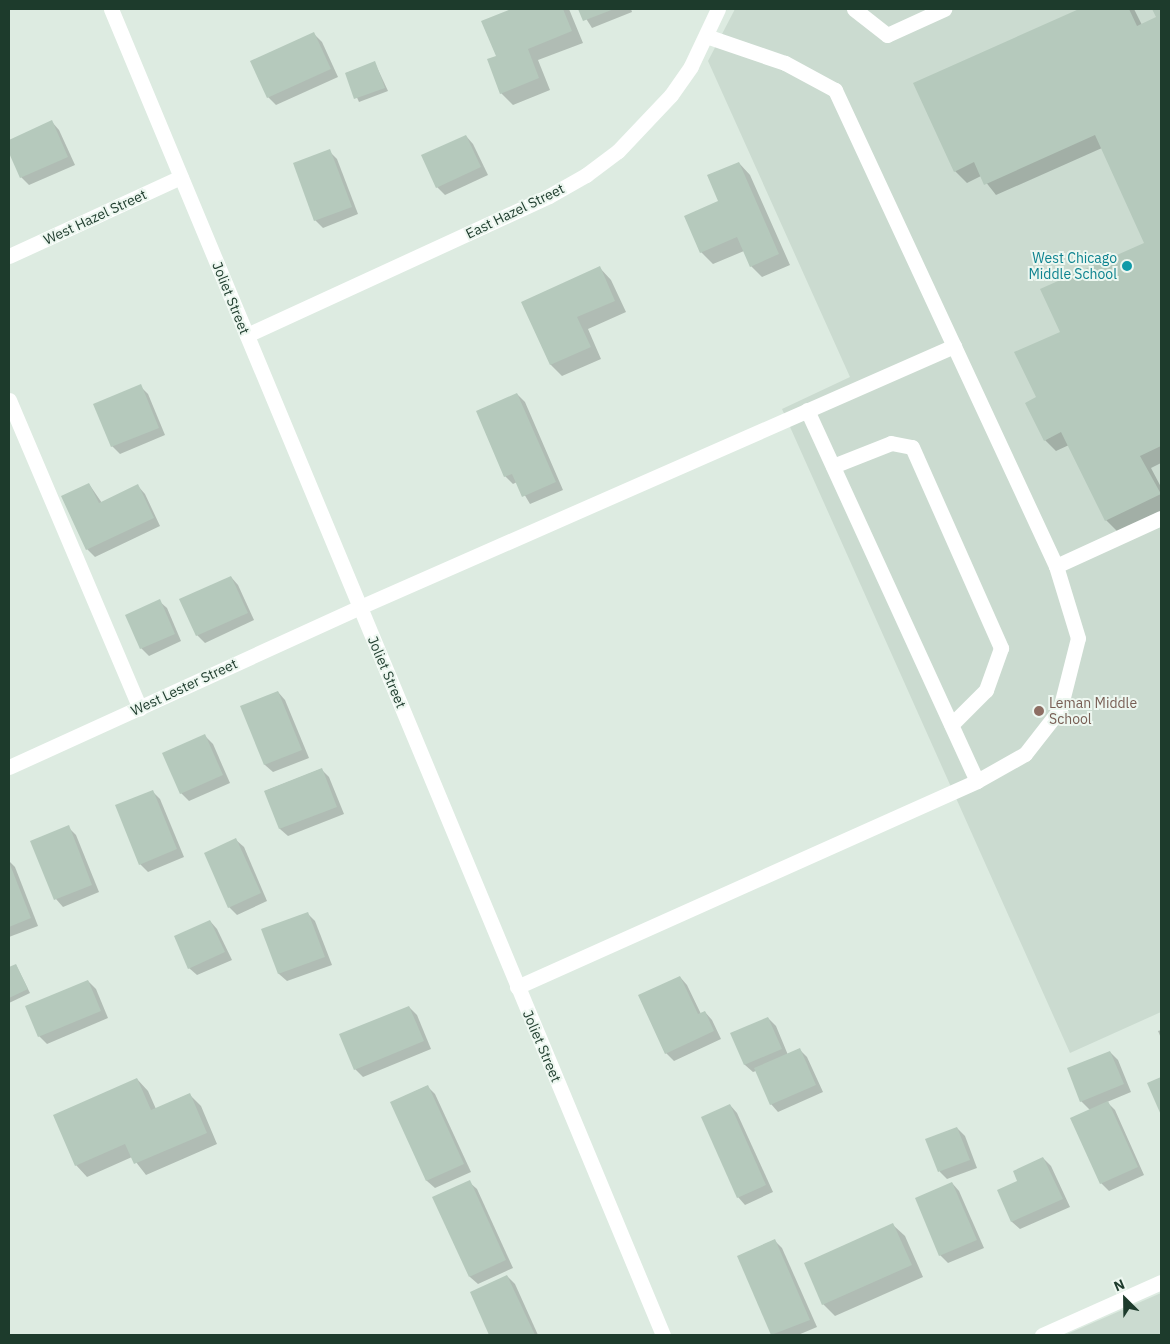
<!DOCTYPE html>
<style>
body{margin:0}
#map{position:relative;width:1170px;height:1344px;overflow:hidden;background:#ddebe1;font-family:"IBM Plex Sans",sans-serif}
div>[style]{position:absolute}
.built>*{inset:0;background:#cbdbd0}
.shadow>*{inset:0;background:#0003}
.building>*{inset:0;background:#b5c9bc}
.minor>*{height:15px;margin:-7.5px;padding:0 7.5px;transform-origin:7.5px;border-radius:7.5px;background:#fff}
.dots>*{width:14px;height:14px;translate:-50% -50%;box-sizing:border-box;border:2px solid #edf7f0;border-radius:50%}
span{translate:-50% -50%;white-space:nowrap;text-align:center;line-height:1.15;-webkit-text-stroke:4px #edf7f0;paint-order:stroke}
.street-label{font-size:14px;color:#1d3b2c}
.culture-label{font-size:14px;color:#0d838f}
.right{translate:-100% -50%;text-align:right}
.education-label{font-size:14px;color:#785e54}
.left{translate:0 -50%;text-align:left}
.frame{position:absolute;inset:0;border:10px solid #1d3b2c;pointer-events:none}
.north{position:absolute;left:1100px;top:1274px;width:50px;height:50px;-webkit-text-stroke:4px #edf7f0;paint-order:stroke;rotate:337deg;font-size:14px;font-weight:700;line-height:20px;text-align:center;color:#1d3b2c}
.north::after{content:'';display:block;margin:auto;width:18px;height:22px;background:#1d3b2c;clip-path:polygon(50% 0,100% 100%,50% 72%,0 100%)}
</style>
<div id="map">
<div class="built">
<i style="clip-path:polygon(735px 9px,1161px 9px,1161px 1012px,1070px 1053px,782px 409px,850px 377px,708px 61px)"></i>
<i style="clip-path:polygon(1161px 1293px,1161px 1335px,1065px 1335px)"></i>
</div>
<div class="shadow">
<i style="clip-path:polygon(514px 9px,569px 9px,583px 43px,538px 60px,550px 90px,513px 105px,501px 93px,497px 57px,483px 21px)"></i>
<i style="clip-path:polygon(580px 9px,631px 9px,632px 12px,592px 28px)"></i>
<i style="clip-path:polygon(1082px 9px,1134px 9px,1142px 25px,1158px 17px,1154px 9px,1161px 9px,1161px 463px,1151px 468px,1161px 487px,1161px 511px,1118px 532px,1106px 520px,1069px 445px,1056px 451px,1045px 440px,1038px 397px,1062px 333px,1146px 243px,1102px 148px,996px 195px,981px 176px,967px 183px,955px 171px,915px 84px)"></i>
<i style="clip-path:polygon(314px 34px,322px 42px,338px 77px,276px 105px,268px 97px)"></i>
<i style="clip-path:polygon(375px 63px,388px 91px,359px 102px,346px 73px)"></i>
<i style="clip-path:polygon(52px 122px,59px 130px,75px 165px,29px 185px,21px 177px,9px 150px,9px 141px)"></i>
<i style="clip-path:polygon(466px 136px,473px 144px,488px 175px,445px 195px,437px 187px)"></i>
<i style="clip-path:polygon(329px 151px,337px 159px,358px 214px,323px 228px,315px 220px)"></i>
<i style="clip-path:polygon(739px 163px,750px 175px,790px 265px,762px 277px,751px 266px,744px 251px,713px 264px,701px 252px,720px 201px)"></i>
<i style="clip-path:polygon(600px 268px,611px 280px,626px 312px,588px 329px,601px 359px,562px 376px,551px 365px,523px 302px)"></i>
<i style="clip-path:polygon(140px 386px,148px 394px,165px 435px,120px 454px,112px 446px)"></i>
<i style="clip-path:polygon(517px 394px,525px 402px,563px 490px,530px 504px,517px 482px,513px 484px,505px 476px)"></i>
<i style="clip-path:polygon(89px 484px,102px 503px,138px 486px,145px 494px,160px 526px,95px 557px,87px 549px)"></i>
<i style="clip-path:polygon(231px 577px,238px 585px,254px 620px,205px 643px,197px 635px)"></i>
<i style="clip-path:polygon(159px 601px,167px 608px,181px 641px,149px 656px,141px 648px)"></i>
<i style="clip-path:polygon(278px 692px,285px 700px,309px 758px,273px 772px,265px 765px,242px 707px)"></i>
<i style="clip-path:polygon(205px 736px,213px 744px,230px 783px,189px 801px,181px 793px)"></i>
<i style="clip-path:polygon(321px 769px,329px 777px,344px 814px,288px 836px,280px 829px,265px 791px)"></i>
<i style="clip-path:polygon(153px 792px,160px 799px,184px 857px,148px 872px,140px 864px)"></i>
<i style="clip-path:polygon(68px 827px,76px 835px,99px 892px,63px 907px,56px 899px,32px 841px)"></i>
<i style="clip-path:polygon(236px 840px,244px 847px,267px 901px,237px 915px,229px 907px)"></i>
<i style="clip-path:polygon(9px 861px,15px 867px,38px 926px,9px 937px)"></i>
<i style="clip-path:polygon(307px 913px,315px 921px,332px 965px,287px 981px,279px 974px,263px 930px)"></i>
<i style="clip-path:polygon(210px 921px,217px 929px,232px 960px,197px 975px,189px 968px)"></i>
<i style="clip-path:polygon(16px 965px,30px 993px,9px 1003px,9px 968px)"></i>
<i style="clip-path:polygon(680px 977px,687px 985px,701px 1014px,705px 1012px,712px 1020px,721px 1039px,674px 1061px,666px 1053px)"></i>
<i style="clip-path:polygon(88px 981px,96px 989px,108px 1018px,47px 1044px,39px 1036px)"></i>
<i style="clip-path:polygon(409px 1007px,417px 1015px,431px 1049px,363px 1077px,355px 1069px)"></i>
<i style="clip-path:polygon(768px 1018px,776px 1026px,788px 1055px,799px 1049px,807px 1057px,823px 1092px,778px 1112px,771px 1104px,756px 1071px,753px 1072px,745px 1065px,732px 1034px)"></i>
<i style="clip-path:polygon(1161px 1030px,1161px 1038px,1158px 1031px)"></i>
<i style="clip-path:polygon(1110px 1052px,1118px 1060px,1131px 1092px,1107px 1102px,1115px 1110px,1144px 1175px,1109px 1191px,1101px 1183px,1090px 1110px,1081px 1101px)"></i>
<i style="clip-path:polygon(137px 1079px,148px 1091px,156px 1109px,189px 1094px,201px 1106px,217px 1144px,146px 1175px,132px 1157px,87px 1177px,76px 1165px)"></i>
<i style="clip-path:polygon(427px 1086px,435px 1094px,471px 1172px,435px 1188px,427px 1181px,392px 1102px)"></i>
<i style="clip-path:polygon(730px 1105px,737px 1113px,773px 1192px,745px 1205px,738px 1197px)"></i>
<i style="clip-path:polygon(957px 1128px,965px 1136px,977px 1168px,947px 1179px,940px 1172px,927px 1140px)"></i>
<i style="clip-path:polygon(1043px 1158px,1051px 1166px,1070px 1207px,1020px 1229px,1012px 1222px,999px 1191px,1019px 1182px)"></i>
<i style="clip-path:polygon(469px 1182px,477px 1189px,513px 1268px,478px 1284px,470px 1277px)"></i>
<i style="clip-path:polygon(952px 1183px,959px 1191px,984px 1248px,948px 1263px,940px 1255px)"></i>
<i style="clip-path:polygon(893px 1225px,905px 1236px,923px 1277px,835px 1316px,823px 1304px)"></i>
<i style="clip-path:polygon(774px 1240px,782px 1248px,817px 1327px,798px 1335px,773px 1335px,739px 1256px)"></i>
<i style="clip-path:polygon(507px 1276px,515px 1284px,538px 1335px,491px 1335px,471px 1293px)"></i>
</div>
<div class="building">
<i style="clip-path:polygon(511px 9px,563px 9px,572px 31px,528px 49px,539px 78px,500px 94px,487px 59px,496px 56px,481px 21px)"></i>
<i style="clip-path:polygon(578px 9px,614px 9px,583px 21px)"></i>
<i style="clip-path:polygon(1079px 9px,1129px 9px,1137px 26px,1156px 17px,1152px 9px,1161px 9px,1161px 446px,1140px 456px,1161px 494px,1105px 521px,1061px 432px,1044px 441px,1025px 403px,1036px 397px,1014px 352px,1060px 332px,1040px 289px,1144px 243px,1095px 135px,984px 185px,974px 162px,954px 172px,913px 83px)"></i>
<i style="clip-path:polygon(314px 32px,331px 69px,267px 98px,250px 61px)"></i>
<i style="clip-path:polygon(375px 61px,385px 88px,354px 99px,345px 73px)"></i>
<i style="clip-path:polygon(52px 120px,68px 157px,20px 178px,9px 153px,9px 140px)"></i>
<i style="clip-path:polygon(466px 135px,481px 167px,436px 188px,421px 155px)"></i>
<i style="clip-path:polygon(330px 149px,352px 207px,314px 221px,293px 163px)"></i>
<i style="clip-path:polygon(739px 162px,779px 254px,750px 267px,737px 237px,700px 253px,684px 216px,718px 201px,707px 175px)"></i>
<i style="clip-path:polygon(600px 266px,615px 301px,577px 317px,591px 347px,550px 365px,521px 302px)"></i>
<i style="clip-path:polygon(141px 384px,159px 428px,111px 447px,93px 404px)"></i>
<i style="clip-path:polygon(517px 393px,556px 482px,522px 497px,512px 474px,504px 477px,476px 411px)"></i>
<i style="clip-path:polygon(89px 483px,99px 503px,138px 484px,154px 518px,86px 550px,61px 496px)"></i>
<i style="clip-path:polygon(231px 576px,248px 613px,196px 636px,179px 599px)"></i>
<i style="clip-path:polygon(160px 599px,175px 634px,140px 649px,125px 615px)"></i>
<i style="clip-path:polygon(278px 691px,302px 750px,264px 765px,240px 706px)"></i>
<i style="clip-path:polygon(205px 734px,223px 775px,180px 794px,162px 753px)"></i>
<i style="clip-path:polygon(322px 768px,337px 807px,279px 829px,264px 791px)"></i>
<i style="clip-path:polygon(153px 790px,177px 849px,139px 865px,115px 805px)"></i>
<i style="clip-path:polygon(69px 825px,92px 885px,54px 900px,30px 841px)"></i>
<i style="clip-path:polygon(236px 838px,261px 893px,228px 908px,204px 853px)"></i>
<i style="clip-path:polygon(9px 862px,31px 918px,9px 927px)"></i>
<i style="clip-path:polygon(308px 912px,325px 957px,278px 974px,261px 929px)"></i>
<i style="clip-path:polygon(210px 920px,225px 952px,188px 969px,174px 936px)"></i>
<i style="clip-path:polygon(16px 964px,28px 989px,9px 998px,9px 967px)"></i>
<i style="clip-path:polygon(680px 976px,698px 1014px,705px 1011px,714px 1031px,665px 1054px,638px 995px)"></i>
<i style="clip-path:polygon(88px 980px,101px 1011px,38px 1037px,25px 1006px)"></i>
<i style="clip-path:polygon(409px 1006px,424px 1041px,354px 1070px,339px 1034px)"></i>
<i style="clip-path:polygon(768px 1017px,782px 1049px,744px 1065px,730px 1033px)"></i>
<i style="clip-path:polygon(800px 1048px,816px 1085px,770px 1105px,754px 1068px)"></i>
<i style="clip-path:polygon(1110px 1051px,1124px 1084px,1080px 1102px,1067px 1068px)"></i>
<i style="clip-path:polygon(1161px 1077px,1161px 1115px,1147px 1083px)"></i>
<i style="clip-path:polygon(137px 1078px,151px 1110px,190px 1093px,207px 1133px,134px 1164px,125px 1144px,75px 1166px,53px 1115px)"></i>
<i style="clip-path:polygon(428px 1085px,464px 1164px,426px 1181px,390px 1102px)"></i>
<i style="clip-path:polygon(1108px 1101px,1138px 1167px,1100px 1184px,1070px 1118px)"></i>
<i style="clip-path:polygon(730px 1104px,766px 1185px,737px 1198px,701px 1117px)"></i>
<i style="clip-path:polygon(957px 1127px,970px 1160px,938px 1172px,925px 1139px)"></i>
<i style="clip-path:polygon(1043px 1157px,1063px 1199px,1011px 1222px,997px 1190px,1017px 1181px,1013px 1171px)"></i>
<i style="clip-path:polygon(470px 1180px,506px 1260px,469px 1277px,432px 1197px)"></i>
<i style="clip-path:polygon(952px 1182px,977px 1240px,939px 1256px,915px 1198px)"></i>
<i style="clip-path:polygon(893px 1223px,912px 1265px,822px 1305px,804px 1263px)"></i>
<i style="clip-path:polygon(775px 1239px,810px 1320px,771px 1335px,737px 1256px)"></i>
<i style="clip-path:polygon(507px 1275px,535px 1335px,489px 1335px,470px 1292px)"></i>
</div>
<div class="minor">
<i style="left:111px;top:9px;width:1436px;rotate:67.4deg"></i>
<i style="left:854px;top:9px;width:42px;rotate:38.2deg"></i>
<i style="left:887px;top:35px;width:63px;rotate:-24.5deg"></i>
<i style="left:9px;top:256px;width:189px;rotate:-24.7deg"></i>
<i style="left:247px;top:335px;width:332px;rotate:-24.7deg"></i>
<i style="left:549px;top:196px;width:43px;rotate:-29.6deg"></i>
<i style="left:586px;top:175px;width:40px;rotate:-37deg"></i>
<i style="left:618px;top:151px;width:77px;rotate:-46.6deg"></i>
<i style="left:671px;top:95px;width:35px;rotate:-55deg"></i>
<i style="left:691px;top:66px;width:63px;rotate:-64.7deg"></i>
<i style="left:9px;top:400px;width:335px;rotate:67deg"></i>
<i style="left:807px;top:410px;width:408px;rotate:65.4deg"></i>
<i style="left:833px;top:466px;width:62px;rotate:-21.6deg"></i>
<i style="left:891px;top:443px;width:21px;rotate:11deg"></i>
<i style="left:912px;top:447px;width:220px;rotate:66.1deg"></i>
<i style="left:1001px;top:648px;width:45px;rotate:109.7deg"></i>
<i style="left:986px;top:690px;width:49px;rotate:135deg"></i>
<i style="left:1056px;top:566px;width:115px;rotate:-24.6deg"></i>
<i style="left:9px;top:767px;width:386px;rotate:-24.5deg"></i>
<i style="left:360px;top:607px;width:649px;rotate:-23.72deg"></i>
<i style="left:517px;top:987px;width:504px;rotate:-24.12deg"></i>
<i style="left:977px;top:781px;width:55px;rotate:-29.4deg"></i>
<i style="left:1025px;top:754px;width:57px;rotate:-52.1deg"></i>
<i style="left:1060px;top:709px;width:73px;rotate:-75.8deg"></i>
<i style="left:1078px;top:638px;width:75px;rotate:-107deg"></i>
<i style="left:1056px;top:566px;width:525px;rotate:-114.9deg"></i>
<i style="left:835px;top:90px;width:57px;rotate:-151.6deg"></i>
<i style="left:785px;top:63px;width:83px;rotate:-161.1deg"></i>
<i style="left:1042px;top:1335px;width:130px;rotate:-24deg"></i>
</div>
<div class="dots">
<i style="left:1127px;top:266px;background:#0f9aa8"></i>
<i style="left:1039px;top:711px;background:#8d6e63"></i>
</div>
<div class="street-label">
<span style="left:515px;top:211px;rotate:-26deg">East Hazel Street</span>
<span style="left:95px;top:217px;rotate:-25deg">West Hazel Street</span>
<span style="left:231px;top:298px;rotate:68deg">Joliet Street</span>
<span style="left:387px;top:672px;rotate:67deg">Joliet Street</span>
<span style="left:184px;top:687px;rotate:-25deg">West Lester Street</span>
<span style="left:542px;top:1046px;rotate:67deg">Joliet Street</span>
</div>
<div class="culture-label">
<span class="right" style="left:1117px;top:266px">West Chicago<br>Middle School</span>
</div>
<div class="education-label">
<span class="left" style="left:1049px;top:711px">Leman Middle<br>School</span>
</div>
<div class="frame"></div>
<div class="north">N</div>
</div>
